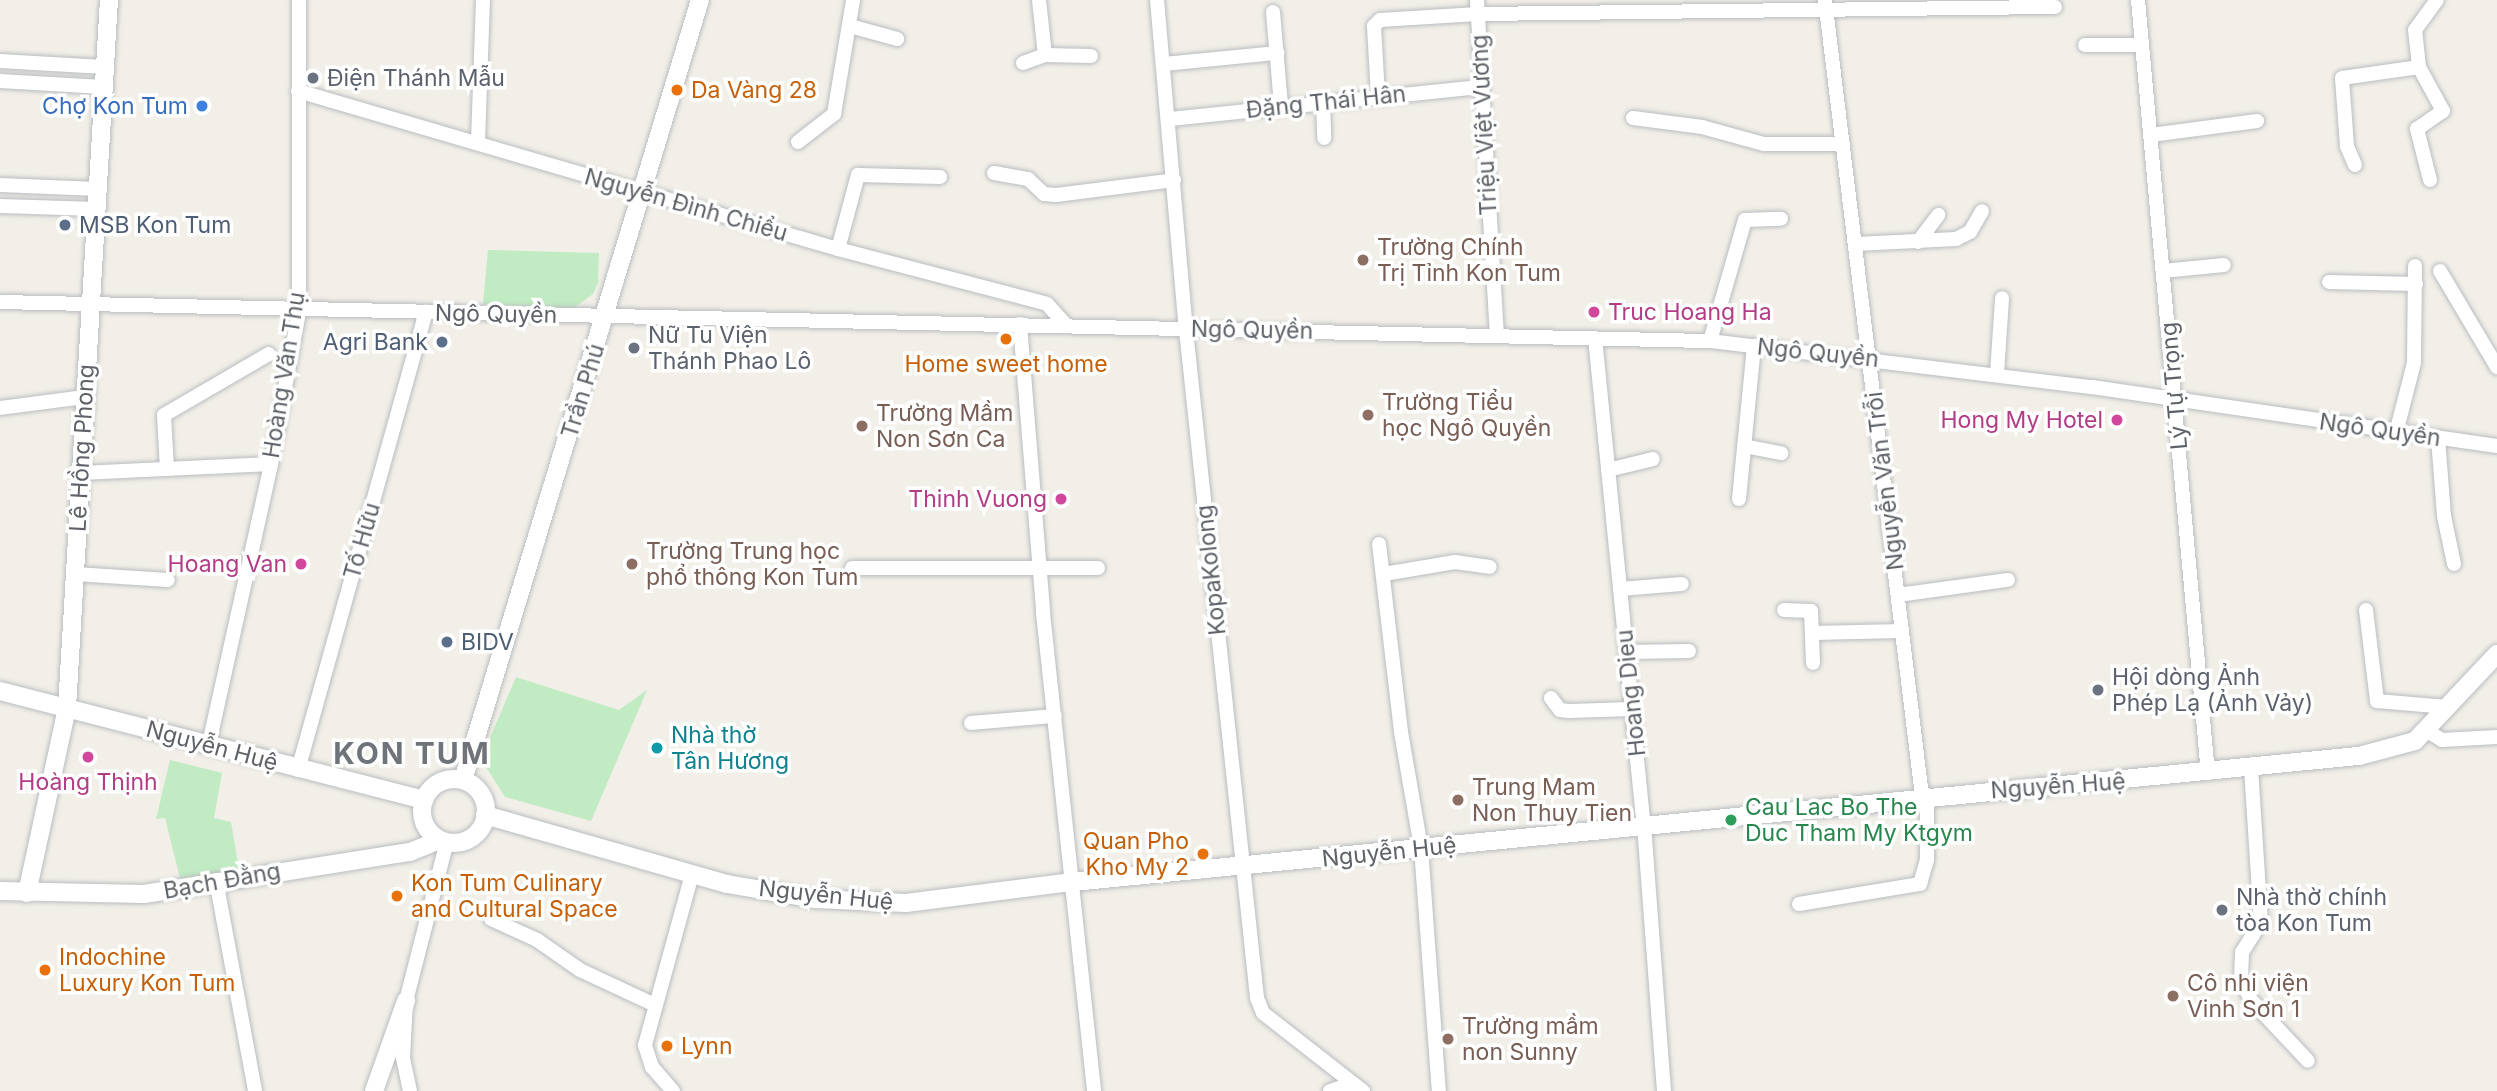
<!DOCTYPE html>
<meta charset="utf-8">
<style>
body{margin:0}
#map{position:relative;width:2497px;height:1091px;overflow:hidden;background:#f1efe7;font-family:Inter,sans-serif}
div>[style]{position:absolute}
.green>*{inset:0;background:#c1ebc2}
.roads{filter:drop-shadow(0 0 2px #b9bcc1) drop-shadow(0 0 2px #b9bcc1)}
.minor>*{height:14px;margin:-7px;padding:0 7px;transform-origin:7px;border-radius:7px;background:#fff}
.tertiary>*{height:18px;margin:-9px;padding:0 9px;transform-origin:9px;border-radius:9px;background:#fff}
.tertiary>.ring{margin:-9px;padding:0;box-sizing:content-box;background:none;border:18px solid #fff;border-radius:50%}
.dots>*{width:19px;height:19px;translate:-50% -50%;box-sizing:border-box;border:4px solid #fff;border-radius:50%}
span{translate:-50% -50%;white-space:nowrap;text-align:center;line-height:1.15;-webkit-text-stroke:7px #fff;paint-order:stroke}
.worship-label{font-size:23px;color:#5b616d}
.left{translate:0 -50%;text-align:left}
.food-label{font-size:23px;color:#c56008}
.right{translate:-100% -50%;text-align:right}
.street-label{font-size:23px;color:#5e6268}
.shop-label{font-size:23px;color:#366cbe}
.service-label{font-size:23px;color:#4e5e75}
.education-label{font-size:23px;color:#785e54}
.hotel-label{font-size:23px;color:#b23c85}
.culture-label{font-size:23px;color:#0d838f}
.leisure-label{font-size:23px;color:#27864d}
.district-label{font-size:30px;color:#6f747a;font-weight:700;letter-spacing:2px}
</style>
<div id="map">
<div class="green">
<i style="clip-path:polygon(488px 250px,599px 253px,598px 283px,593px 294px,574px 308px,483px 304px)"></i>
<i style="clip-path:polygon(516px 677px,619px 710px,647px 690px,591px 821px,505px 797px,481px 759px)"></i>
<i style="clip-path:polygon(170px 760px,222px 773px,214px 818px,231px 822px,239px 870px,181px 882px,165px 818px,156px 819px)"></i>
</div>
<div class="roads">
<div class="minor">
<i style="left:1039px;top:0;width:55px;rotate:83.8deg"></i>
<i style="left:1157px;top:0;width:331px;rotate:85deg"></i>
<i style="left:1186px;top:330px;width:672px;rotate:83.93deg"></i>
<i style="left:1257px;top:998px;width:16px;rotate:68deg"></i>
<i style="left:1263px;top:1013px;width:127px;rotate:38deg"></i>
<i style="left:1477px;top:0;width:335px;rotate:86.6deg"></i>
<i style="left:1825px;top:0;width:802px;rotate:83.05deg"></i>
<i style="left:2138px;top:0;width:776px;rotate:84.83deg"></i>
<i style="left:1273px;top:12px;width:93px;rotate:85.1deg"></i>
<i style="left:850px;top:26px;width:49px;rotate:15.5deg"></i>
<i style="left:2085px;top:45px;width:57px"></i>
<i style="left:0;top:61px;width:104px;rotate:3.3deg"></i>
<i style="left:1023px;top:63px;width:23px;rotate:-20deg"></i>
<i style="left:1045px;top:55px;width:46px;rotate:1.2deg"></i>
<i style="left:1164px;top:64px;width:114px;rotate:-5.6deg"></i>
<i style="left:0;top:81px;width:103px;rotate:3.3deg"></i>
<i style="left:298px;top:91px;width:563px;rotate:16.31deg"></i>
<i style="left:838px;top:249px;width:216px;rotate:14.7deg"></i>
<i style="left:1047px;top:304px;width:30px;rotate:48deg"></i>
<i style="left:1378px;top:96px;width:70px;rotate:-93.3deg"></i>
<i style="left:1374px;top:26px;width:8px;rotate:-45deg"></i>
<i style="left:1380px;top:20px;width:98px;rotate:-3.5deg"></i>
<i style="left:1478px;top:14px;width:577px;rotate:-0.7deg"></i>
<i style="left:1323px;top:101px;width:37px;rotate:88deg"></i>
<i style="left:1633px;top:118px;width:70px;rotate:7.4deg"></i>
<i style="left:1702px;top:127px;width:64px;rotate:15.3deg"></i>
<i style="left:1764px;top:144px;width:79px"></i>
<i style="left:1170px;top:119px;width:314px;rotate:-5.9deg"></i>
<i style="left:2151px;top:135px;width:107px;rotate:-7.5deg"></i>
<i style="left:478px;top:142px;width:142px;rotate:-88deg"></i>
<i style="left:798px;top:142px;width:46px;rotate:-37.9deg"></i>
<i style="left:834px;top:114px;width:116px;rotate:-80.5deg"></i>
<i style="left:2355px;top:165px;width:21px;rotate:-113deg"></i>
<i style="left:2347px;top:146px;width:68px;rotate:-94.2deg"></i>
<i style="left:2342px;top:78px;width:78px;rotate:-8.1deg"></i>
<i style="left:994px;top:173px;width:35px;rotate:10deg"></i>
<i style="left:1028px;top:179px;width:22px;rotate:43deg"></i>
<i style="left:1044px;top:194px;width:12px;rotate:5deg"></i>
<i style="left:1056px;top:195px;width:119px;rotate:-7.2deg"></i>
<i style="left:2430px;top:180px;width:53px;rotate:-104.3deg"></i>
<i style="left:2417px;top:129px;width:32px;rotate:-35deg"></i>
<i style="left:2443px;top:111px;width:50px;rotate:-118.6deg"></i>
<i style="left:2419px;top:67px;width:37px;rotate:-96deg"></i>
<i style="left:2415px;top:30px;width:37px;rotate:-54deg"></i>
<i style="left:0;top:185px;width:98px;rotate:2.3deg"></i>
<i style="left:0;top:206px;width:97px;rotate:1.8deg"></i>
<i style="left:1918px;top:242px;width:34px;rotate:-53deg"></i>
<i style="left:1856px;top:244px;width:100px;rotate:-2.9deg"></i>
<i style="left:1956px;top:239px;width:16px;rotate:-27deg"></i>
<i style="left:1970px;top:232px;width:24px;rotate:-60deg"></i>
<i style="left:838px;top:249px;width:77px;rotate:-74.9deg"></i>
<i style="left:858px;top:175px;width:82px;rotate:1.4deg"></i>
<i style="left:2163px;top:271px;width:61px;rotate:-5.6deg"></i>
<i style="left:2440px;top:271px;width:112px;rotate:59.3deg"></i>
<i style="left:2329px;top:282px;width:87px;rotate:1.3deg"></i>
<i style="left:0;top:302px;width:1710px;rotate:1.31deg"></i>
<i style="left:1710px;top:341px;width:385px;rotate:6.9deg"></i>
<i style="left:2092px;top:387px;width:409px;rotate:8.3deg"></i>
<i style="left:1020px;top:324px;width:290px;rotate:85.4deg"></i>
<i style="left:1043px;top:613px;width:481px;rotate:83.9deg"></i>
<i style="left:1595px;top:338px;width:489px;rotate:84.3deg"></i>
<i style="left:1644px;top:825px;width:267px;rotate:85.7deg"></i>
<i style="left:1710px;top:341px;width:126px;rotate:-73.9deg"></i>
<i style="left:1745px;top:220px;width:36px;rotate:-2deg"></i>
<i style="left:1997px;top:374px;width:76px;rotate:-86.2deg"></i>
<i style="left:0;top:408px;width:86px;rotate:-7.4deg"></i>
<i style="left:2396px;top:433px;width:72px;rotate:-75.6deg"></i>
<i style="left:2414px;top:363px;width:97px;rotate:-89.4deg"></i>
<i style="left:2438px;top:438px;width:78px;rotate:85.6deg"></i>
<i style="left:2444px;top:516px;width:49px;rotate:78.2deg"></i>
<i style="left:1744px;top:446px;width:38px;rotate:11deg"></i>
<i style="left:167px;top:469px;width:54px;rotate:-93.2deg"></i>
<i style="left:164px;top:415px;width:121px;rotate:-30.2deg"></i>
<i style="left:1608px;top:470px;width:46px;rotate:-13.7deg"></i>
<i style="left:81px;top:473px;width:190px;rotate:-2.7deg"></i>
<i style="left:1739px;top:499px;width:154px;rotate:-84.4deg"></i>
<i style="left:1379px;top:544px;width:189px;rotate:83.3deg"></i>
<i style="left:1401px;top:732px;width:118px;rotate:80.2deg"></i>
<i style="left:1421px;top:848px;width:244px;rotate:85.8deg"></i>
<i style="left:852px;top:568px;width:246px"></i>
<i style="left:75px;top:574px;width:93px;rotate:3.7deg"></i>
<i style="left:1384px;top:574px;width:72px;rotate:-9.6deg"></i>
<i style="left:1455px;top:562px;width:35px;rotate:8deg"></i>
<i style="left:1620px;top:589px;width:62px;rotate:-4.6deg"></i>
<i style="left:1898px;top:595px;width:111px;rotate:-7.8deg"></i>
<i style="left:1784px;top:610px;width:27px;rotate:2deg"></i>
<i style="left:1811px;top:611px;width:52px;rotate:87.8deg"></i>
<i style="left:2366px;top:610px;width:92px;rotate:83.1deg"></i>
<i style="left:2377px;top:701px;width:70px;rotate:4.9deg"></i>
<i style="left:1812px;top:633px;width:90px;rotate:-1.3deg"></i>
<i style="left:1627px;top:652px;width:62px;rotate:-0.9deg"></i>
<i style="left:1551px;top:698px;width:15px;rotate:53deg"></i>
<i style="left:1560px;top:710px;width:9px;rotate:6deg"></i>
<i style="left:1569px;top:711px;width:63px;rotate:-1.8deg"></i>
<i style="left:971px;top:723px;width:84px;rotate:-4.8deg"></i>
<i style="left:2426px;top:730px;width:19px;rotate:32deg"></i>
<i style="left:2442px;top:740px;width:55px;rotate:-3.1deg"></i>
<i style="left:209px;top:744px;width:287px;rotate:-77.5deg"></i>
<i style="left:271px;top:464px;width:156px;rotate:-79.6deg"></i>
<i style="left:299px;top:311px;width:311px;rotate:-90deg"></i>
<i style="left:2251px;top:768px;width:154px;rotate:86.3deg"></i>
<i style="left:2261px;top:922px;width:36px;rotate:122deg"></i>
<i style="left:2242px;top:952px;width:27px;rotate:92deg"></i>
<i style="left:2241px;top:979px;width:23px;rotate:65deg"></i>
<i style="left:2251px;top:1000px;width:83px;rotate:46.9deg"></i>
<i style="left:298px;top:770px;width:476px;rotate:-74.4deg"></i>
<i style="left:216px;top:880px;width:215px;rotate:79.5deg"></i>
<i style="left:1799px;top:904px;width:123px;rotate:-9.4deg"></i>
<i style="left:1920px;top:884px;width:25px;rotate:-74deg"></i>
<i style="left:1927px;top:860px;width:65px;rotate:-90deg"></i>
<i style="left:491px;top:919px;width:51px;rotate:24.5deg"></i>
<i style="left:537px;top:940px;width:52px;rotate:34.9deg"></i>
<i style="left:580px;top:970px;width:81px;rotate:25deg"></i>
<i style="left:410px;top:1091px;width:34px;rotate:-102deg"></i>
<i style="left:403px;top:1058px;width:57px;rotate:-87deg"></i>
<i style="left:406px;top:1001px;width:165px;rotate:-75.6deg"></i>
<i style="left:673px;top:1091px;width:32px;rotate:-131deg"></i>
<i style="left:652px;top:1067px;width:23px;rotate:-108deg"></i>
<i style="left:645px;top:1045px;width:177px;rotate:-74.6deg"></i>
<i style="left:1330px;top:1091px;width:24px;rotate:-19deg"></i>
</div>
<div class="tertiary">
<i style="left:0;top:691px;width:438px;rotate:14.4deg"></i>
<i class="ring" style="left:422px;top:779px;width:46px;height:46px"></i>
<i style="left:463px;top:780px;width:815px;rotate:-73.1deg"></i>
<i style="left:485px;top:815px;width:252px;rotate:15.9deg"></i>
<i style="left:727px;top:884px;width:90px;rotate:9.6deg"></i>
<i style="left:816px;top:899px;width:90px;rotate:2.5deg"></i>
<i style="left:906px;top:903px;width:168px;rotate:-7.2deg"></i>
<i style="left:1073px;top:882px;width:1292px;rotate:-5.6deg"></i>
<i style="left:2359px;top:756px;width:58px;rotate:-15deg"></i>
<i style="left:2415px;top:741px;width:120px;rotate:-46.7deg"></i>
<i style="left:0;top:891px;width:144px;rotate:1.2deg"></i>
<i style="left:144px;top:894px;width:269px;rotate:-9deg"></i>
<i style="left:410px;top:852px;width:32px;rotate:-22deg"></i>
<i style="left:27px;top:893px;width:189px;rotate:-77.8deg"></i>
<i style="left:67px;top:708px;width:709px;rotate:-86.61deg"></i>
<i style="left:374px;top:1091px;width:96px;rotate:-70.4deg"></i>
</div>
</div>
<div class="dots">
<i style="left:313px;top:78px;background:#6b7280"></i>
<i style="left:677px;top:90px;background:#e8710a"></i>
<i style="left:202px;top:106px;background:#3f7fe0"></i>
<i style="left:65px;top:225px;background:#5c6f8a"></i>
<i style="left:1363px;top:260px;background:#8d6e63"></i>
<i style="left:1594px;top:312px;background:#d1479c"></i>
<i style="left:1006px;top:339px;background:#e8710a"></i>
<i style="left:442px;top:342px;background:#5c6f8a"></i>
<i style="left:634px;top:348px;background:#6b7280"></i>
<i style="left:1368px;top:415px;background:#8d6e63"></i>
<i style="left:2117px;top:420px;background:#d1479c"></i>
<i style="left:862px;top:426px;background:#8d6e63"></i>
<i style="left:1061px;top:499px;background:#d1479c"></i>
<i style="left:301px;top:564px;background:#d1479c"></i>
<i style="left:632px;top:564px;background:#8d6e63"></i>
<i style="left:447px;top:642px;background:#5c6f8a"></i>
<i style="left:2098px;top:690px;background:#6b7280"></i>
<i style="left:657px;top:748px;background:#0f9aa8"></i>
<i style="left:88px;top:757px;background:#d1479c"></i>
<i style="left:1458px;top:800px;background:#8d6e63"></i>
<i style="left:1731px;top:820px;background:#2e9e5b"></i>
<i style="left:1203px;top:854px;background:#e8710a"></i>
<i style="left:397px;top:896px;background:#e8710a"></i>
<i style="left:2222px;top:910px;background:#6b7280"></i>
<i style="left:45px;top:970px;background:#e8710a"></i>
<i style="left:2173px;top:996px;background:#8d6e63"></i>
<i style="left:1448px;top:1039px;background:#8d6e63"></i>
<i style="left:667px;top:1046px;background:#e8710a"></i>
</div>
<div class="worship-label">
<span class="left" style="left:327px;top:78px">Điện Thánh Mẫu</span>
<span class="left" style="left:648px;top:348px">Nữ Tu Viện<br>Thánh Phao Lô</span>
<span class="left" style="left:2112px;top:690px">Hội dòng Ảnh<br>Phép Lạ (Ảnh Vảy)</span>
<span class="left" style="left:2236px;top:910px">Nhà thờ chính<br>tòa Kon Tum</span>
</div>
<div class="food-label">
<span class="left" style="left:691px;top:90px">Da Vàng 28</span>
<span style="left:1006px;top:364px">Home sweet home</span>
<span class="right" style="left:1189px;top:854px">Quan Pho<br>Kho My 2</span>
<span class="left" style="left:411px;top:896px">Kon Tum Culinary<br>and Cultural Space</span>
<span class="left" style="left:59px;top:970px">Indochine<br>Luxury Kon Tum</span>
<span class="left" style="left:681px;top:1046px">Lynn</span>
</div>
<div class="street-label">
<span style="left:1326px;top:102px;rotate:-6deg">Đặng Thái Hân</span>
<span style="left:1484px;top:125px;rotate:-93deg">Triệu Việt Vương</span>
<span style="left:686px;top:205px;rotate:16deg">Nguyễn Đình Chiểu</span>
<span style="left:496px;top:314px;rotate:1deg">Ngô Quyền</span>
<span style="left:1252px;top:330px;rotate:1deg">Ngô Quyền</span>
<span style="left:1818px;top:353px;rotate:6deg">Ngô Quyền</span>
<span style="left:284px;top:375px;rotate:-81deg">Hoàng Văn Thụ</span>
<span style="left:2174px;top:386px;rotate:-95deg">Lý Tự Trọng</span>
<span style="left:583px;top:391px;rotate:-73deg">Trần Phú</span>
<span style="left:2380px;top:430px;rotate:8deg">Ngô Quyền</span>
<span style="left:82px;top:448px;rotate:-87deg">Lê Hồng Phong</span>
<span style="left:1885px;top:481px;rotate:-97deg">Nguyễn Văn Trỗi</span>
<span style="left:362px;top:541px;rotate:-74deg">Tố Hữu</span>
<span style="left:1211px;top:570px;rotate:-96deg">KopaKolong</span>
<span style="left:1631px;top:693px;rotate:-96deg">Hoang Dieu</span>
<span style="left:212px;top:746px;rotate:15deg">Nguyễn Huệ</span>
<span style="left:2058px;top:786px;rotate:-4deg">Nguyễn Huệ</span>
<span style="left:1389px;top:852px;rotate:-6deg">Nguyễn Huệ</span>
<span style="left:222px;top:881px;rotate:-10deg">Bạch Đằng</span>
<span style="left:826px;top:895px;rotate:6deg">Nguyễn Huệ</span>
</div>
<div class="shop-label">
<span class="right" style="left:188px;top:106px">Chợ Kon Tum</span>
</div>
<div class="service-label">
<span class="left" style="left:79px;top:225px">MSB Kon Tum</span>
<span class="right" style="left:428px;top:342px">Agri Bank</span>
<span class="left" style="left:461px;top:642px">BIDV</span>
</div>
<div class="education-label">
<span class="left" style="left:1377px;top:260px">Trường Chính<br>Trị Tỉnh Kon Tum</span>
<span class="left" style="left:1382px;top:415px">Trường Tiểu<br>học Ngô Quyền</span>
<span class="left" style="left:876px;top:426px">Trường Mầm<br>Non Sơn Ca</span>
<span class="left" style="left:646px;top:564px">Trường Trung học<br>phổ thông Kon Tum</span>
<span class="left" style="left:1472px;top:800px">Trung Mam<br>Non Thuy Tien</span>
<span class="left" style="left:2187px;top:996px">Cô nhi viện<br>Vinh Sơn 1</span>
<span class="left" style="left:1462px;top:1039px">Trường mầm<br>non Sunny</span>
</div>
<div class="hotel-label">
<span class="left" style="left:1608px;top:312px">Truc Hoang Ha</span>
<span class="right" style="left:2103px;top:420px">Hong My Hotel</span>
<span class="right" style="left:1047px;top:499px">Thinh Vuong</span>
<span class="right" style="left:287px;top:564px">Hoang Van</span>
<span style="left:88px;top:782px">Hoàng Thịnh</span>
</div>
<div class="culture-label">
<span class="left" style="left:671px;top:748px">Nhà thờ<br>Tân Hương</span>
</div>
<div class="leisure-label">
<span class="left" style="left:1745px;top:820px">Cau Lac Bo The<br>Duc Tham My Ktgym</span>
</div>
<div class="district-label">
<span style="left:412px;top:753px">KON TUM</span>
</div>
</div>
